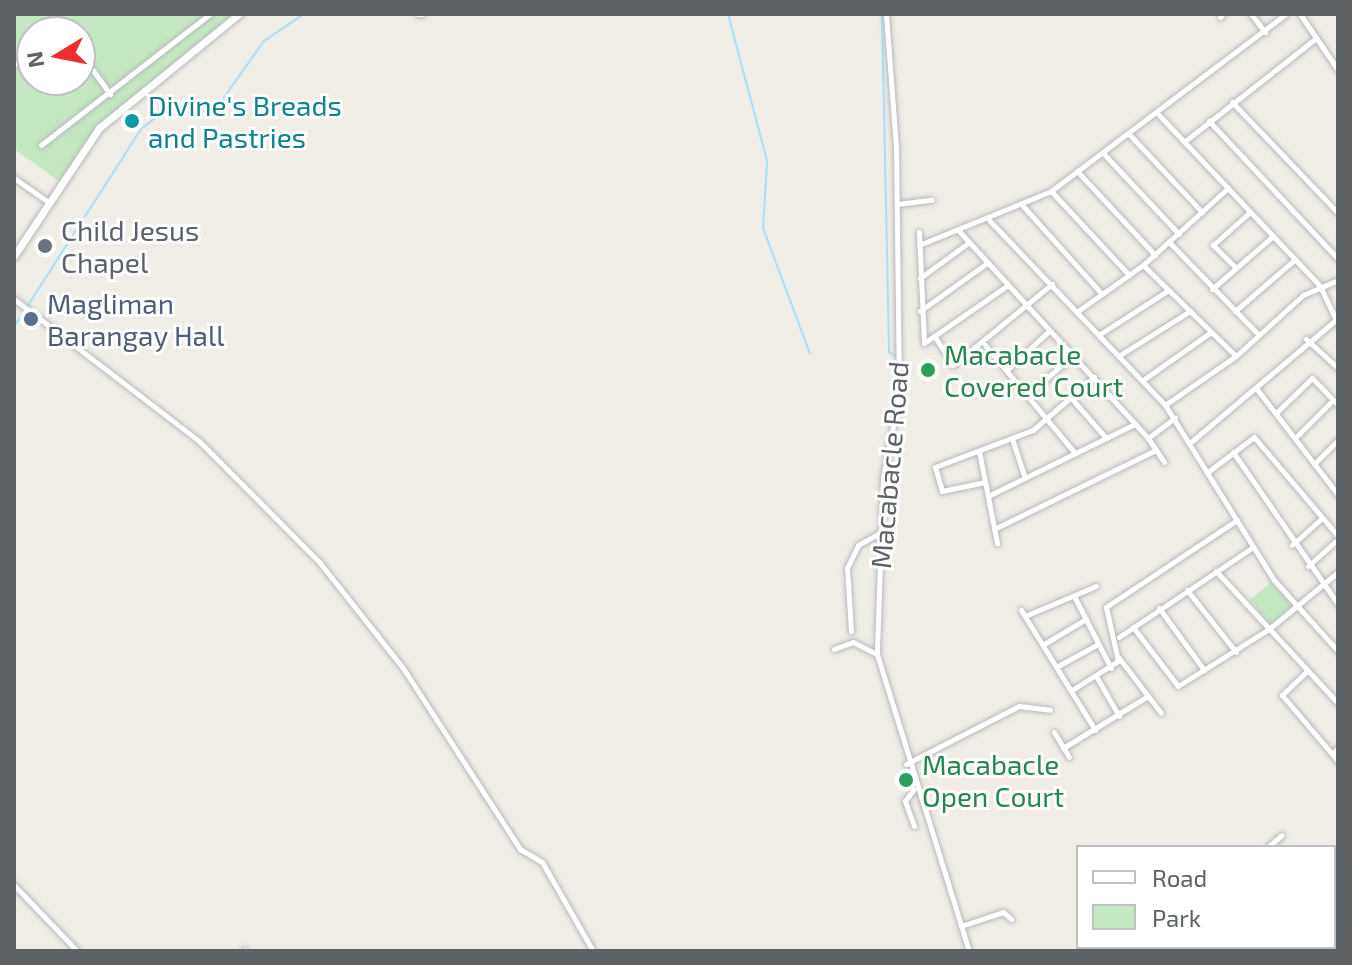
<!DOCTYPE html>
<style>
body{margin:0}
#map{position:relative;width:1352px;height:965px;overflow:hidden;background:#f0ede6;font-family:"Exo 2",sans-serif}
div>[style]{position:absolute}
.green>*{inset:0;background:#c5e8c2}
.stream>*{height:2px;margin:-1px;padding:0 1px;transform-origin:1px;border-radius:1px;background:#a7e0ff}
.roads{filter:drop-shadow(0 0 2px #b6b9bd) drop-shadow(0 0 2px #b6b9bd)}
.minor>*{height:5px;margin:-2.5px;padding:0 2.5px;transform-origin:2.5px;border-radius:2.5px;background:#fff}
.tertiary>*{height:7px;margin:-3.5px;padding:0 3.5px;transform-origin:3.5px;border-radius:3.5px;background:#fff}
.dots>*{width:22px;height:22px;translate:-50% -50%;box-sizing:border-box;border:4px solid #fff;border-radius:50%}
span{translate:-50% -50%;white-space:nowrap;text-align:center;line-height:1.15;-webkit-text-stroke:6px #fff;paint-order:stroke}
.culture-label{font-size:28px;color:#0d838f}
.left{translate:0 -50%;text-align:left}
.worship-label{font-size:28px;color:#5b616d}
.service-label{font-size:28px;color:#4e5e75}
.leisure-label{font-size:28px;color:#27864d}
.street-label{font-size:28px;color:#5d6266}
.frame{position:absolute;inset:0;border:16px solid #5d6266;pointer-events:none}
.legend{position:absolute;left:1076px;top:845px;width:260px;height:104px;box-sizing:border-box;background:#fff;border:2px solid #bec0c2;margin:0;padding:10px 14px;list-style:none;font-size:24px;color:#5d6266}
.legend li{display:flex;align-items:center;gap:16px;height:40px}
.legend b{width:40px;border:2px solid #bec0c2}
.north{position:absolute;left:16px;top:16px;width:80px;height:80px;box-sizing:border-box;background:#fff;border:2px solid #bec0c2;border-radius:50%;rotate:260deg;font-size:22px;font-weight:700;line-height:32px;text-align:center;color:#5d6266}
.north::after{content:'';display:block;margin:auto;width:28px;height:36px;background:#ee2d2f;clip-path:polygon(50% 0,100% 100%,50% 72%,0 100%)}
</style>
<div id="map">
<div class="green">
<i style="clip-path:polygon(evenodd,14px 14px,239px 14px,118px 108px,59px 181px,14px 149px,14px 14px,32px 32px,80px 32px,80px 80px,32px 80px,32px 32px)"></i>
<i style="clip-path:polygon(1271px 582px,1292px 606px,1271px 624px,1250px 600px)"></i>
</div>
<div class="stream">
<i style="left:728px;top:14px;width:152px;rotate:75.1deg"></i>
<i style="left:767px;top:161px;width:67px;rotate:93.4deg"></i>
<i style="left:763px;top:228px;width:134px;rotate:69.5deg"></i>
<i style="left:882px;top:14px;width:338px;rotate:88.8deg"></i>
<i style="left:889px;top:352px;width:8px;rotate:30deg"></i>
<i style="left:14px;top:327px;width:235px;rotate:-57.3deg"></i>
<i style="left:141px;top:129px;width:43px;rotate:-37.4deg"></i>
<i style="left:175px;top:103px;width:17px;rotate:33deg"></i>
<i style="left:189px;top:112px;width:26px;rotate:-4deg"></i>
<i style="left:215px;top:110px;width:85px;rotate:-54.6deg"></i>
<i style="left:264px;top:41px;width:48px;rotate:-34deg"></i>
<i style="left:14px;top:351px;width:3px;rotate:90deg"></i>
</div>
<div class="roads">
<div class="minor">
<i style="left:53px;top:14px;width:22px;rotate:56deg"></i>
<i style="left:418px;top:14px;width:4px"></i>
<i style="left:886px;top:14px;width:133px;rotate:85.7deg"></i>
<i style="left:896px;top:147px;width:248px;rotate:89.3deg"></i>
<i style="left:899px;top:395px;width:85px;rotate:100.9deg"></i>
<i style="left:883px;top:478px;width:176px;rotate:92deg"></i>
<i style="left:877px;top:654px;width:311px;rotate:72.8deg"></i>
<i style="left:1251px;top:14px;width:23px;rotate:52deg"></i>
<i style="left:1300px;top:14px;width:68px;rotate:55.8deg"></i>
<i style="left:1220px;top:17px;width:4px;rotate:-45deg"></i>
<i style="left:80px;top:52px;width:52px;rotate:54.5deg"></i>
<i style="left:14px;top:65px;width:22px;rotate:-36deg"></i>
<i style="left:1232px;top:102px;width:153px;rotate:46.3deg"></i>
<i style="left:1159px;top:115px;width:235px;rotate:46.7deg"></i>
<i style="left:1320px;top:286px;width:42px;rotate:64.7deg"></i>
<i style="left:1209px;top:121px;width:189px;rotate:46.9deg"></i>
<i style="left:1129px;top:134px;width:107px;rotate:46.9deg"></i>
<i style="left:1184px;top:142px;width:167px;rotate:-38.2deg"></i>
<i style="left:41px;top:145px;width:214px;rotate:-37.8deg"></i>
<i style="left:1103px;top:153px;width:111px;rotate:46.8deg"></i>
<i style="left:1077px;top:171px;width:115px;rotate:47.1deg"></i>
<i style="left:14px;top:178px;width:38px;rotate:35deg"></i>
<i style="left:1051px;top:191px;width:115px;rotate:47.1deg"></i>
<i style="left:897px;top:204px;width:35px;rotate:-7deg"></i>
<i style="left:1023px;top:206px;width:118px;rotate:48.1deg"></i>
<i style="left:989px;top:220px;width:255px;rotate:46.4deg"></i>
<i style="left:1165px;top:405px;width:206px;rotate:58.1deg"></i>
<i style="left:1274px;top:580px;width:96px;rotate:48deg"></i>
<i style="left:959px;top:231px;width:280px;rotate:47.6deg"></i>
<i style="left:1148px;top:438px;width:34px;rotate:-37deg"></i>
<i style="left:919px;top:232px;width:111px;rotate:87.4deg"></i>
<i style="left:924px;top:343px;width:102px;rotate:-34.6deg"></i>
<i style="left:1170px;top:243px;width:127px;rotate:46deg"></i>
<i style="left:919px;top:245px;width:143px;rotate:-22.2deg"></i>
<i style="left:1051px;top:191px;width:294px;rotate:-37deg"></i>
<i style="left:1143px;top:265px;width:130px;rotate:44.4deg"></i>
<i style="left:1236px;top:268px;width:33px;rotate:-135deg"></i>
<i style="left:1213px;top:245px;width:50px;rotate:-41.7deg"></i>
<i style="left:920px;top:278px;width:59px;rotate:-36.1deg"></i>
<i style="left:1212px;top:289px;width:81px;rotate:-41deg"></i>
<i style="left:14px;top:299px;width:233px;rotate:37.5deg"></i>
<i style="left:199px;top:441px;width:172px;rotate:45.2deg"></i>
<i style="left:320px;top:563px;width:134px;rotate:51.7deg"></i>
<i style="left:403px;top:668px;width:216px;rotate:57.1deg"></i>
<i style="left:520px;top:849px;width:26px;rotate:31deg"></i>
<i style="left:542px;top:862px;width:103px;rotate:60.2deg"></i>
<i style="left:920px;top:311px;width:82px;rotate:-35.6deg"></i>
<i style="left:1078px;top:311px;width:80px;rotate:-35.3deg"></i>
<i style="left:1143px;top:265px;width:115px;rotate:-42.2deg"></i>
<i style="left:1235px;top:311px;width:78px;rotate:-40.8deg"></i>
<i style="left:1100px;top:334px;width:80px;rotate:-32.7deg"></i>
<i style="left:935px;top:337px;width:33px;rotate:57deg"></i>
<i style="left:953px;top:365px;width:128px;rotate:-39.3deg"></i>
<i style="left:1306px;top:339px;width:43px;rotate:42.2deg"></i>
<i style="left:985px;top:345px;width:141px;rotate:50.2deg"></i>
<i style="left:1120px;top:355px;width:83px;rotate:-32.2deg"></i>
<i style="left:1007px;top:370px;width:57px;rotate:-42.9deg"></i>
<i style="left:1143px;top:380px;width:83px;rotate:-35.2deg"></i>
<i style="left:1256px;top:388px;width:135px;rotate:52.5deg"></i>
<i style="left:1030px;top:393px;width:57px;rotate:-41.5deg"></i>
<i style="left:1072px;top:399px;width:52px;rotate:48.9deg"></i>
<i style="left:1165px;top:405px;width:86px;rotate:-34.6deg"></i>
<i style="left:1236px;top:356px;width:91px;rotate:-42.3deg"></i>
<i style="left:1303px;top:295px;width:38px;rotate:-23deg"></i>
<i style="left:1276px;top:413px;width:50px;rotate:-44.2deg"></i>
<i style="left:1312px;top:378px;width:37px;rotate:46deg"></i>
<i style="left:1148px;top:438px;width:29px;rotate:56deg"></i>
<i style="left:1295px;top:438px;width:54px;rotate:-45deg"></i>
<i style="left:1012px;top:439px;width:41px;rotate:71.6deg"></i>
<i style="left:1192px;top:441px;width:189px;rotate:-40.1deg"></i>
<i style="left:979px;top:451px;width:94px;rotate:78.9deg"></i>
<i style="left:1233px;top:452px;width:185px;rotate:55.4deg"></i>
<i style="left:1314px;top:464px;width:34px;rotate:-45deg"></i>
<i style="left:1209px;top:471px;width:56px;rotate:-37.1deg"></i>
<i style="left:1254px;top:437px;width:130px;rotate:49.7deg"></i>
<i style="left:985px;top:482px;width:44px;rotate:168.2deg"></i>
<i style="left:942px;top:491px;width:25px;rotate:-106deg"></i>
<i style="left:935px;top:467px;width:105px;rotate:-20.7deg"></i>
<i style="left:1033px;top:430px;width:81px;rotate:-41deg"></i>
<i style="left:988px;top:496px;width:164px;rotate:-26.1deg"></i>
<i style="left:994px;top:529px;width:180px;rotate:-26deg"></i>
<i style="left:1292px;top:545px;width:40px;rotate:-42deg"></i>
<i style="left:1308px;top:566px;width:40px;rotate:-42deg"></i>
<i style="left:1216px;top:571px;width:180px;rotate:47.3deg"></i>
<i style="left:1187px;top:590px;width:79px;rotate:51.7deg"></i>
<i style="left:1074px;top:596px;width:81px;rotate:62.8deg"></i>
<i style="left:1159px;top:608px;width:77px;rotate:54deg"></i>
<i style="left:1021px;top:610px;width:141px;rotate:58.3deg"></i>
<i style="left:1025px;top:616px;width:77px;rotate:-22.9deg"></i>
<i style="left:1133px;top:627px;width:74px;rotate:52.7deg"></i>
<i style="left:1178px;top:686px;width:107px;rotate:-32.1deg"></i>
<i style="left:1269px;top:629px;width:89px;rotate:-39.6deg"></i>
<i style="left:851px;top:631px;width:63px;rotate:-93.6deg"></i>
<i style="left:847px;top:568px;width:25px;rotate:-64deg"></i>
<i style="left:858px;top:545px;width:25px;rotate:-29deg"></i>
<i style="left:1119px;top:637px;width:161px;rotate:-33.9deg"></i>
<i style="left:1044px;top:644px;width:49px;rotate:-30.8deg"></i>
<i style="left:834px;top:649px;width:20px;rotate:-20deg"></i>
<i style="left:853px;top:642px;width:27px;rotate:27deg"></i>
<i style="left:1119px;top:658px;width:69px;rotate:52.6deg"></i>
<i style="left:1058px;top:666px;width:46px;rotate:-28.8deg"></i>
<i style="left:1307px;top:671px;width:35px;rotate:136deg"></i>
<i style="left:1282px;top:695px;width:87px;rotate:49.7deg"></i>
<i style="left:1096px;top:676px;width:46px;rotate:60.1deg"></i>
<i style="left:1072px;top:690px;width:54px;rotate:-32.2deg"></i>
<i style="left:1118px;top:661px;width:55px;rotate:-102.5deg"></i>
<i style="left:1106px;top:607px;width:157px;rotate:-33.6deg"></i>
<i style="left:1054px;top:732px;width:29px;rotate:59deg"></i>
<i style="left:1063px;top:748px;width:100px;rotate:-31.5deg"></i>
<i style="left:1332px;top:754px;width:8px;rotate:-45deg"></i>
<i style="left:906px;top:764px;width:127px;rotate:-27.2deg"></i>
<i style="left:1019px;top:706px;width:31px;rotate:7deg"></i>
<i style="left:914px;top:826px;width:27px;rotate:-110deg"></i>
<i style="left:905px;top:801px;width:15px;rotate:-53deg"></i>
<i style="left:1268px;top:847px;width:18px;rotate:-41deg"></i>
<i style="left:14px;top:885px;width:91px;rotate:46.3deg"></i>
<i style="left:1334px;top:914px;width:6px;rotate:45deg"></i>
<i style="left:961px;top:926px;width:44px;rotate:-18.4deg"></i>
<i style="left:1003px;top:912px;width:11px;rotate:41deg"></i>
<i style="left:1135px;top:947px;width:4px;rotate:63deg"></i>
<i style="left:1327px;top:947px;width:5px;rotate:53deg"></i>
<i style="left:243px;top:951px;width:2px;rotate:-27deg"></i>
<i style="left:1112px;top:951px;width:8px;rotate:-30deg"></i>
<i style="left:1165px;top:951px;width:9px;rotate:-27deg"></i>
<i style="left:1222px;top:951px;width:9px;rotate:-27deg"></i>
</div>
<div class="tertiary">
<i style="left:14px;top:256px;width:154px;rotate:-56.4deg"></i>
<i style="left:99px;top:128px;width:181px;rotate:-39.2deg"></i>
</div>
</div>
<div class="dots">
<i style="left:132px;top:121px;background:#0f9aa8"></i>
<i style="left:45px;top:246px;background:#6b7280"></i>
<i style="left:31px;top:319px;background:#5c6f8a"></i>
<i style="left:928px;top:370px;background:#2e9e5b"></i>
<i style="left:906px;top:780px;background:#2e9e5b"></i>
</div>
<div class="culture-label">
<span class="left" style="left:148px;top:121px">Divine's Breads<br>and Pastries</span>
</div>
<div class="worship-label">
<span class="left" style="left:61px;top:246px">Child Jesus<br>Chapel</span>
</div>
<div class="service-label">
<span class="left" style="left:47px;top:319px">Magliman<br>Barangay Hall</span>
</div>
<div class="leisure-label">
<span class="left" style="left:944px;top:370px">Macabacle<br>Covered Court</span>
<span class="left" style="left:922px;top:780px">Macabacle<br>Open Court</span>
</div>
<div class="street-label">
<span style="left:889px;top:465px;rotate:-85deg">Macabacle Road</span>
</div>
<div class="frame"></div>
<ul class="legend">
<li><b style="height:10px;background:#fff"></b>Road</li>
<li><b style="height:22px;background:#c5e8c2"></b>Park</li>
</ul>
<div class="north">N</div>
</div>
